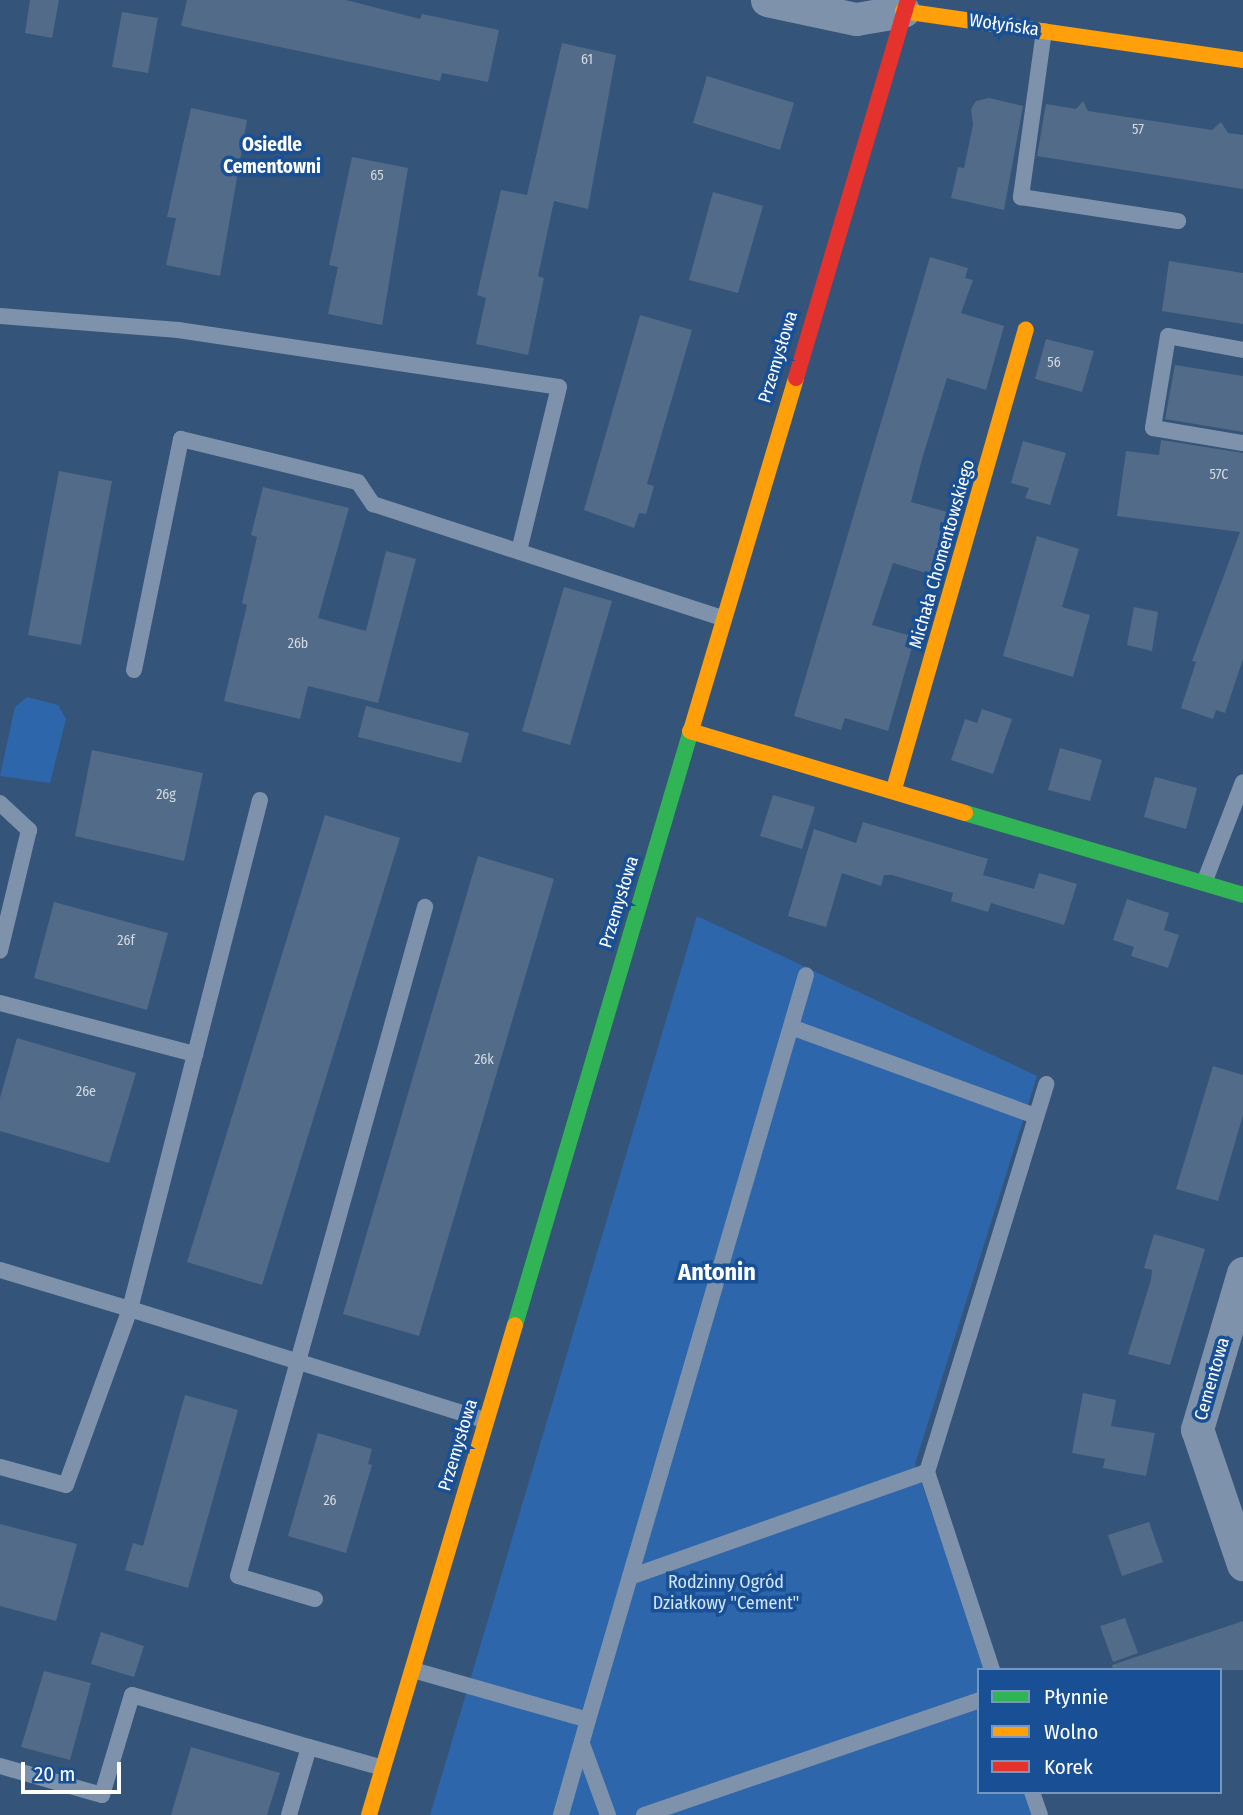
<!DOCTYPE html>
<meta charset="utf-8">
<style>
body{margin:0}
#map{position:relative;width:1243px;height:1815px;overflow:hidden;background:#355479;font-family:"Fira Sans Condensed",sans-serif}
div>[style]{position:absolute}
.green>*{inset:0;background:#2e66ab}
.building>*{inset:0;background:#526b88}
.lane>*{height:16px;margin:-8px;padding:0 8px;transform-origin:8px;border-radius:8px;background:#7e93ab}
.street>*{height:33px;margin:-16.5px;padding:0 16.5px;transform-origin:16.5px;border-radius:16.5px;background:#7e93ab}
.fast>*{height:16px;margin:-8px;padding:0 8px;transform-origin:8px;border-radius:8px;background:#30b455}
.slow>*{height:16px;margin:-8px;padding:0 8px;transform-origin:8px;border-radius:8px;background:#ff9f0a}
.jam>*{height:16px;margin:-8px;padding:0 8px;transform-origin:8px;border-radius:8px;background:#e5322d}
span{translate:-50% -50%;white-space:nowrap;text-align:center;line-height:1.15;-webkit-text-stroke:7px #195095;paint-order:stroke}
.number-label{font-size:14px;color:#d4dae1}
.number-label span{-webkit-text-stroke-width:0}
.street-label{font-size:18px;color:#fff}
.park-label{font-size:18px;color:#d2e5fb}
.neighbourhood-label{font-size:19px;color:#fff;font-weight:700}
.district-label{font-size:24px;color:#fff;font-weight:700}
.legend{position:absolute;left:977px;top:1668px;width:245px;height:126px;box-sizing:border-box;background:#195095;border:2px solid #7596bf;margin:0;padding:9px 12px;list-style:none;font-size:21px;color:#fff}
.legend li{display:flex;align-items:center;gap:14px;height:35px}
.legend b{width:35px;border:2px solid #7596bf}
.scale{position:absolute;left:21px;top:1762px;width:100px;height:32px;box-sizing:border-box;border:4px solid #fff;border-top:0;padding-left:9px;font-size:21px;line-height:24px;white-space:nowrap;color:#fff;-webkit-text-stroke:5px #195095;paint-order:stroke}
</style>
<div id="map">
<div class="green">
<i style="clip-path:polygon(27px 697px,58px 705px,66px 719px,50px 783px,0 776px,15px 707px)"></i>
<i style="clip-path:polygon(697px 916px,1037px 1076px,915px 1464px,986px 1670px,979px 1670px,979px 1792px,1028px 1792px,1036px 1815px,430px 1815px)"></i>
</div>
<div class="building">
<i style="clip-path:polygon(30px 0,59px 0,52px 38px,25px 33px)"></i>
<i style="clip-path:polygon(187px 0,346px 0,420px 19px,422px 14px,499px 30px,488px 82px,442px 73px,440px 81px,181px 26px)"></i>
<i style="clip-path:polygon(122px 12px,158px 18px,148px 73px,112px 67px)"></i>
<i style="clip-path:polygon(562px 43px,616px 55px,588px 209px,554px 201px,538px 276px,544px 278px,528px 355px,476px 344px,486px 298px,477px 295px,501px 190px,527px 195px)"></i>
<i style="clip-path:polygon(707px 76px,794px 103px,780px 150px,693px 123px)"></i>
<i style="clip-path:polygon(989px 98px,1023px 106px,1004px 210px,951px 198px,958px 167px,964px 168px,973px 125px,971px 109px,976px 101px)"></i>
<i style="clip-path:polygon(1083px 101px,1088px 111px,1212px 130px,1221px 122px,1228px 133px,1243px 135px,1243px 189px,1037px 156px,1046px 104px,1076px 109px)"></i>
<i style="clip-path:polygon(191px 108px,247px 120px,220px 276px,166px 265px,176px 218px,167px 217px)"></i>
<i style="clip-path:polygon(352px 157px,408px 168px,382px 325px,328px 314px,338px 267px,329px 265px)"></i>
<i style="clip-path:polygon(713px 192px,763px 206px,738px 293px,689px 280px)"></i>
<i style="clip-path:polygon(930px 257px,968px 268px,965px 278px,973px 280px,961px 313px,1004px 326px,986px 390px,947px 378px,922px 459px,911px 502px,951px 513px,933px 575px,893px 563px,872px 625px,915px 637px,888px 731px,845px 718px,841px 730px,794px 716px)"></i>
<i style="clip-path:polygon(1169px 261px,1243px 273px,1243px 324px,1162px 311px)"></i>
<i style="clip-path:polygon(640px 315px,692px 330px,647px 484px,654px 486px,646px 514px,639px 513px,634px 528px,584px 510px)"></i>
<i style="clip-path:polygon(1046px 339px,1094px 351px,1082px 392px,1035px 379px)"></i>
<i style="clip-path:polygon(1175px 365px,1243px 376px,1243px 432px,1165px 419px)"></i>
<i style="clip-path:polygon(1161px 440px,1243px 453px,1243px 659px,1225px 713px,1216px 710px,1213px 719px,1181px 708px,1196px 662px,1192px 661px,1240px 532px,1117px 516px,1126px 451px,1159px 455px)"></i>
<i style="clip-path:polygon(1023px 441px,1066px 453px,1050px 505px,1025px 498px,1029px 488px,1011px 483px)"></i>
<i style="clip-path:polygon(59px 471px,112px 481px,81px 645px,28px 635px)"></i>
<i style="clip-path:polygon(263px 487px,349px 508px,318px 618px,366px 631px,386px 551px,416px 559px,378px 703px,308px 686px,300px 719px,224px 701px,247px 605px,242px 603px,257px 537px,251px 535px)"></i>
<i style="clip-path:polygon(1037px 536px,1079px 549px,1062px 607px,1090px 615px,1073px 677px,1003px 656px)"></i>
<i style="clip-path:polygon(564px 587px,612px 601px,570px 745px,522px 731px)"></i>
<i style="clip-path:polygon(1134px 607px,1158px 612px,1152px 651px,1127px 645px)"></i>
<i style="clip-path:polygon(366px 706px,469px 733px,461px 763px,358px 737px)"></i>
<i style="clip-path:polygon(982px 709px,1012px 719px,993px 774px,951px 760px,965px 719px,977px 723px)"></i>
<i style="clip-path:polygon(1060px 748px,1102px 760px,1090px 801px,1048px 790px)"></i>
<i style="clip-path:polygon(92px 750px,203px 773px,184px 861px,75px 836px)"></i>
<i style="clip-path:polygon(1155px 777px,1197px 788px,1186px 829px,1144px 817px)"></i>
<i style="clip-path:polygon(773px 795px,815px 807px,802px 849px,760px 836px)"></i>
<i style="clip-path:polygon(325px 815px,400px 838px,262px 1285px,187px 1262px)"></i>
<i style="clip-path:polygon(863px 822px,988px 859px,983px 875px,1034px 889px,1039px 873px,1077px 884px,1064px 925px,991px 903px,988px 912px,951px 901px,953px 893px,892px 875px,884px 875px,881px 886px,842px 873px,826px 927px,788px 916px,814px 829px,856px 843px)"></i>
<i style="clip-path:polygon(478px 856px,554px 879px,419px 1336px,343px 1314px)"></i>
<i style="clip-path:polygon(1127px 899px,1169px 913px,1164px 930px,1179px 935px,1168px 968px,1131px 956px,1134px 947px,1113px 940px)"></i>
<i style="clip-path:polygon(54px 902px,168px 933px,147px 1010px,34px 978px)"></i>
<i style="clip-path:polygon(17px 1038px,136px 1073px,109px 1163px,0 1131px,0 1098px)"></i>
<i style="clip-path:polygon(1213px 1066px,1243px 1075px,1243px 1115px,1218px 1201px,1176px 1189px)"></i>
<i style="clip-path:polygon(1154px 1234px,1205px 1249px,1170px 1365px,1128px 1354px,1151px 1280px,1152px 1270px,1144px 1268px)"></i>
<i style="clip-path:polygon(1083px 1393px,1116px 1400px,1111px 1426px,1155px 1433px,1146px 1476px,1103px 1468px,1105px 1459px,1072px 1453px)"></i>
<i style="clip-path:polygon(185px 1395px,238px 1410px,188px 1588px,125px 1570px,133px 1543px,143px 1546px)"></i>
<i style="clip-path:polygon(318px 1433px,372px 1449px,368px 1464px,372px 1465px,346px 1553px,288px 1536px)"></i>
<i style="clip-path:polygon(1149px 1522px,1163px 1562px,1122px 1576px,1108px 1535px)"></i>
<i style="clip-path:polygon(0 1524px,77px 1544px,56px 1621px,0 1606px)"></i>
<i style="clip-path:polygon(1125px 1618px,1138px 1653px,1113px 1662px,1100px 1626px)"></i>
<i style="clip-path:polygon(1243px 1621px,1243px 1670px,1113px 1670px,1112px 1665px)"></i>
<i style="clip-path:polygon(101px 1632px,144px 1646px,134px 1677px,91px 1664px)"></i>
<i style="clip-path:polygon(44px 1671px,91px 1683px,70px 1760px,21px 1747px)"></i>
<i style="clip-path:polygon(191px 1747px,280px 1773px,267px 1815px,171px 1815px)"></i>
</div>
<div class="lane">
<i style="left:1044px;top:31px;width:168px;rotate:97.9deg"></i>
<i style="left:1021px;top:197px;width:159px;rotate:8.7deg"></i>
<i style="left:0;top:316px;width:179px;rotate:4.5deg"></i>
<i style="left:178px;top:330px;width:385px;rotate:8.5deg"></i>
<i style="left:559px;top:387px;width:169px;rotate:103.7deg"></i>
<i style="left:1243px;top:350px;width:76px;rotate:-169.4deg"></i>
<i style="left:1168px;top:336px;width:93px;rotate:99.3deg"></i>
<i style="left:1153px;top:428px;width:91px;rotate:9.5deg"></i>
<i style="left:134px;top:670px;width:236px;rotate:-78.5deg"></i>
<i style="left:181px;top:439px;width:182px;rotate:13.7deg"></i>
<i style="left:358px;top:482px;width:27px;rotate:56deg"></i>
<i style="left:373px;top:504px;width:366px;rotate:18.1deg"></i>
<i style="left:260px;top:800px;width:525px;rotate:104.33deg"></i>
<i style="left:130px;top:1309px;width:372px;rotate:17.4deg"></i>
<i style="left:0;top:803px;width:40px;rotate:43deg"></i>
<i style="left:29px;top:830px;width:124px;rotate:103.5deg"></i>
<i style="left:1204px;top:883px;width:108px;rotate:-68.9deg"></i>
<i style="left:0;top:1003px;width:202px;rotate:14.7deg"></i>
<i style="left:791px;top:1027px;width:261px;rotate:20deg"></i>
<i style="left:0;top:1270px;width:136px;rotate:16.7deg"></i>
<i style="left:130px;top:1309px;width:187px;rotate:110deg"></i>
<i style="left:66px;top:1485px;width:68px;rotate:-164.7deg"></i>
<i style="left:927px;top:1472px;width:208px;rotate:71.8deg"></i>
<i style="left:630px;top:1577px;width:315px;rotate:-19.5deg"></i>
<i style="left:927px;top:1472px;width:406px;rotate:-72.9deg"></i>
<i style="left:315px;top:1599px;width:80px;rotate:-163.4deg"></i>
<i style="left:238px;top:1576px;width:695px;rotate:-74.38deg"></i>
<i style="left:413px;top:1670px;width:182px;rotate:15.9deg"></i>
<i style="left:588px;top:1720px;width:99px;rotate:105.9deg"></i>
<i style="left:588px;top:1720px;width:776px;rotate:-73.69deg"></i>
<i style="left:582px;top:1744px;width:76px;rotate:69.9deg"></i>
<i style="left:0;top:1766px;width:106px;rotate:15.9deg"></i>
<i style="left:102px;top:1795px;width:104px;rotate:-73.3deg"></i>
<i style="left:132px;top:1695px;width:184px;rotate:16.4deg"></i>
<i style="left:1032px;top:1792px;width:24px;rotate:71deg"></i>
<i style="left:289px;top:1815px;width:71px;rotate:-73.6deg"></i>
<i style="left:309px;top:1747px;width:77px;rotate:15.8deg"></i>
<i style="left:644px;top:1815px;width:354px;rotate:-18.9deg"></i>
</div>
<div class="street">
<i style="left:767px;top:0;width:91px;rotate:12.1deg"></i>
<i style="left:856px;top:19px;width:48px;rotate:-9.7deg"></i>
<i style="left:1243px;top:1273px;width:163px;rotate:106.4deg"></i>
<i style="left:1197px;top:1429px;width:143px;rotate:71.2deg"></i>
</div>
<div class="fast">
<i style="left:965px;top:813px;width:290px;rotate:16.4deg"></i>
<i style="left:515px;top:1325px;width:624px;rotate:-73.51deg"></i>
</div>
<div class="slow">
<i style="left:903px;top:11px;width:344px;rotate:8.2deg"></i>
<i style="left:692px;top:727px;width:364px;rotate:-73.4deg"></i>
<i style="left:690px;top:731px;width:287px;rotate:16.6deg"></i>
<i style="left:894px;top:789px;width:478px;rotate:-74deg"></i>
<i style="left:369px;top:1815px;width:511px;rotate:-73.41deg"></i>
</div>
<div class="jam">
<i style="left:796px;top:378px;width:394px;rotate:-73.5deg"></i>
</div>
<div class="number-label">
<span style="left:587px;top:60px">61</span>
<span style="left:1138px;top:130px">57</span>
<span style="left:377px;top:176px">65</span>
<span style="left:1054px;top:363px">56</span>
<span style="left:1219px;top:475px">57C</span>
<span style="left:298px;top:644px">26b</span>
<span style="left:166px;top:795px">26g</span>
<span style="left:126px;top:941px">26f</span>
<span style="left:484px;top:1060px">26k</span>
<span style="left:86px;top:1092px">26e</span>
<span style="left:330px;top:1501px">26</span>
</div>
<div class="street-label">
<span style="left:1004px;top:25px;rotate:8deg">Wołyńska</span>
<span style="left:778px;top:357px;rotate:-73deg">Przemysłowa</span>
<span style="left:942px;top:554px;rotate:-74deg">Michała Chomentowskiego</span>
<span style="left:619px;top:902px;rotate:-73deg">Przemysłowa</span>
<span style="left:1212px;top:1379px;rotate:-74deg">Cementowa</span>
<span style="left:458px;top:1445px;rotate:-73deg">Przemysłowa</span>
</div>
<div class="park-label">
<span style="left:726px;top:1593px">Rodzinny Ogród<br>Działkowy "Cement"</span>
</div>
<div class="neighbourhood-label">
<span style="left:272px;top:156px">Osiedle<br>Cementowni</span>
</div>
<div class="district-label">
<span style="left:717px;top:1273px">Antonin</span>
</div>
<ul class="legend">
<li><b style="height:9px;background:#30b455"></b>Płynnie</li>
<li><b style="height:9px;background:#ff9f0a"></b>Wolno</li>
<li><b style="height:9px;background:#e5322d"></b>Korek</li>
</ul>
<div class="scale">20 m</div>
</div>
